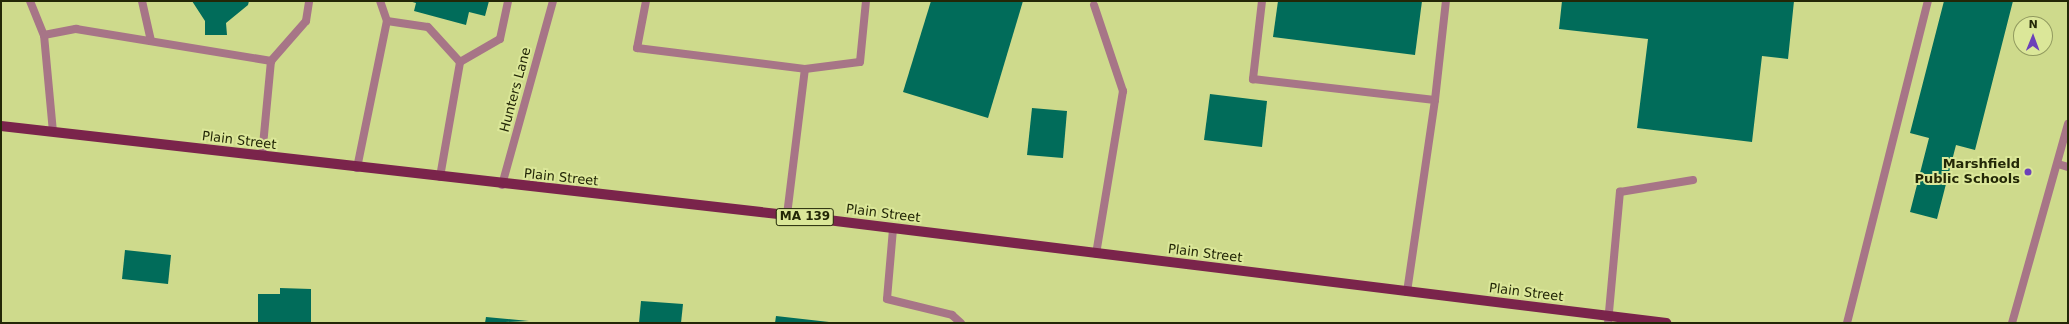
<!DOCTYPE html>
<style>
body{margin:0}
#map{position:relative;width:2069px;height:324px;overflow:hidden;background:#ceda8c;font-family:"DejaVu Sans",sans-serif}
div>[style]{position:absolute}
.building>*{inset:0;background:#016c5a}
.service>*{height:8px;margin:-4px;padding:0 4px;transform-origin:4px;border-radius:4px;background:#a77587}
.minor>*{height:8px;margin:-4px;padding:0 4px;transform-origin:4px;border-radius:4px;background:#a77587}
.primary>*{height:10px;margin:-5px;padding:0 5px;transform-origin:5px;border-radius:5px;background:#7a244b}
.dots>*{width:11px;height:11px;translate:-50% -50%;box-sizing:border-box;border:2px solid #dbe799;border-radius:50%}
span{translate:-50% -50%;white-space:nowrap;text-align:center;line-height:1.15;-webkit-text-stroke:4px #dbe799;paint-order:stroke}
.shield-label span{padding:1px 3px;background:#dbe799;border:1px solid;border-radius:3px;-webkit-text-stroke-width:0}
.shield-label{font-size:12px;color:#232707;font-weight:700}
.street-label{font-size:13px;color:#232707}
.poi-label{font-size:13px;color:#232707;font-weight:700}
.right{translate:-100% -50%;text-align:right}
.frame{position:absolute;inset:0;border:2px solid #232707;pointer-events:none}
.north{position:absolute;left:2013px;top:16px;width:40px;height:40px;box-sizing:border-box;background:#dbe799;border:1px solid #919a5f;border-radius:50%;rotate:1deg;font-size:11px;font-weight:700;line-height:16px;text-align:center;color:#232707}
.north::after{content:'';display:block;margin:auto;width:14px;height:18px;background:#6c41b9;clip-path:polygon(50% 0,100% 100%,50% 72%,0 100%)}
</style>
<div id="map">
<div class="building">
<i style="clip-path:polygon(192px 1px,249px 1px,248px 5px,226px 23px,227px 35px,205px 35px,205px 21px)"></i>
<i style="clip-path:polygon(409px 1px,489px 1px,485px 16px,469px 12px,466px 25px,414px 11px,416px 3px)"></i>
<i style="clip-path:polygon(931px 1px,1023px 1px,988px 118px,903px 92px)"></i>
<i style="clip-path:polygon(1278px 1px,1422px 1px,1415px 55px,1273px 37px)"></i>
<i style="clip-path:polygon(1562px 1px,1794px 1px,1788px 59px,1762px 56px,1752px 142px,1637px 128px,1648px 39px,1559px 29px)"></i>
<i style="clip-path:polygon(1944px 1px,2013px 1px,1975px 150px,1956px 145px,1937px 219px,1910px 212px,1929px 138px,1910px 133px)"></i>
<i style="clip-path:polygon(1210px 94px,1267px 101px,1262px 147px,1204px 140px)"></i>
<i style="clip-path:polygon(1032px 108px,1067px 111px,1063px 158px,1027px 155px)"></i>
<i style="clip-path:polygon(125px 250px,171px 255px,168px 284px,122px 279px)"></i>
<i style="clip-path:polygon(280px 288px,311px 289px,311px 323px,258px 323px,258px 294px,280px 294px)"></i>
<i style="clip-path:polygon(641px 301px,683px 304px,681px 323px,639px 323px)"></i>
<i style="clip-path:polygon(776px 316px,829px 322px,829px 323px,775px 323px)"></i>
<i style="clip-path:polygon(486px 317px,529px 321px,485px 323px)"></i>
</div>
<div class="service">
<i style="left:30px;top:1px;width:37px;rotate:68deg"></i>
<i style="left:44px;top:35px;width:97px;rotate:84.7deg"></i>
<i style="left:142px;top:1px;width:41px;rotate:77.3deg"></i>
<i style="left:646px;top:1px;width:48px;rotate:100.8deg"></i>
<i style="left:637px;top:48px;width:169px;rotate:7.1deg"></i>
<i style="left:805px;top:69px;width:55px;rotate:-7.3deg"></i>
<i style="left:860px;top:62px;width:61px;rotate:-84.4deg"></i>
<i style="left:1262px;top:1px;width:79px;rotate:96.6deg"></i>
<i style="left:1253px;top:79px;width:183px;rotate:6.6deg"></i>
<i style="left:1094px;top:5px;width:91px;rotate:71.4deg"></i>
<i style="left:1123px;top:91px;width:165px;rotate:99.4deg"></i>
<i style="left:387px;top:21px;width:41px;rotate:8.3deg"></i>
<i style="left:428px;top:27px;width:47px;rotate:47.6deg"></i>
<i style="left:44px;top:35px;width:33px;rotate:-11deg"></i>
<i style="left:76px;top:29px;width:198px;rotate:9.3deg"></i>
<i style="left:262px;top:156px;width:95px;rotate:-84.6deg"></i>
<i style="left:271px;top:61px;width:53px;rotate:-48.8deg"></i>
<i style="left:306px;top:21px;width:20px;rotate:-81deg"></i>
<i style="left:2058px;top:164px;width:10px;rotate:17deg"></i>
<i style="left:357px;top:168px;width:150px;rotate:-78.5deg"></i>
<i style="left:387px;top:21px;width:21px;rotate:-109deg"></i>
<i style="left:440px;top:177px;width:117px;rotate:-80.1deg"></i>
<i style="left:460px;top:62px;width:46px;rotate:-29.9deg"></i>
<i style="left:500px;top:39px;width:39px;rotate:-78deg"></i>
<i style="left:787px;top:215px;width:147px;rotate:-83deg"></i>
<i style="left:893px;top:229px;width:70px;rotate:94.9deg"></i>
<i style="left:887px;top:299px;width:67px;rotate:13.8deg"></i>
<i style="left:952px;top:315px;width:12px;rotate:42deg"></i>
<i style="left:1407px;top:292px;width:194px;rotate:-81.7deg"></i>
<i style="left:1435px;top:100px;width:100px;rotate:-83.7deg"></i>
<i style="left:1608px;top:323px;width:132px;rotate:-84.8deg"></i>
<i style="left:1620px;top:192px;width:74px;rotate:-9.3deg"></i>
<i style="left:1847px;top:323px;width:332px;rotate:-75.9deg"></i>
<i style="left:2012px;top:323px;width:207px;rotate:-74.3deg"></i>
</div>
<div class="minor">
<i style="left:502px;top:185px;width:191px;rotate:-74.5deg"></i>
</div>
<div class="primary">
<i style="left:1px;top:126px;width:791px;rotate:6.46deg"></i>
<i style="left:787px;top:215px;width:886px;rotate:7deg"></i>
</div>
<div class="dots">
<i style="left:2028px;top:172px;background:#6c41b9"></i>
</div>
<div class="shield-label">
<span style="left:805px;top:217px">MA 139</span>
</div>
<div class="street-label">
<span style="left:516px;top:90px;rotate:-75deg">Hunters Lane</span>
<span style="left:239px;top:141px;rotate:7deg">Plain Street</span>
<span style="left:561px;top:178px;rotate:6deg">Plain Street</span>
<span style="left:883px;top:214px;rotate:7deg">Plain Street</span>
<span style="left:1205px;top:254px;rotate:7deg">Plain Street</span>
<span style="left:1526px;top:293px;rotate:7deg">Plain Street</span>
</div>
<div class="poi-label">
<span class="right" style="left:2020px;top:172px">Marshfield<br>Public Schools</span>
</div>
<div class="frame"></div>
<div class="north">N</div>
</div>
